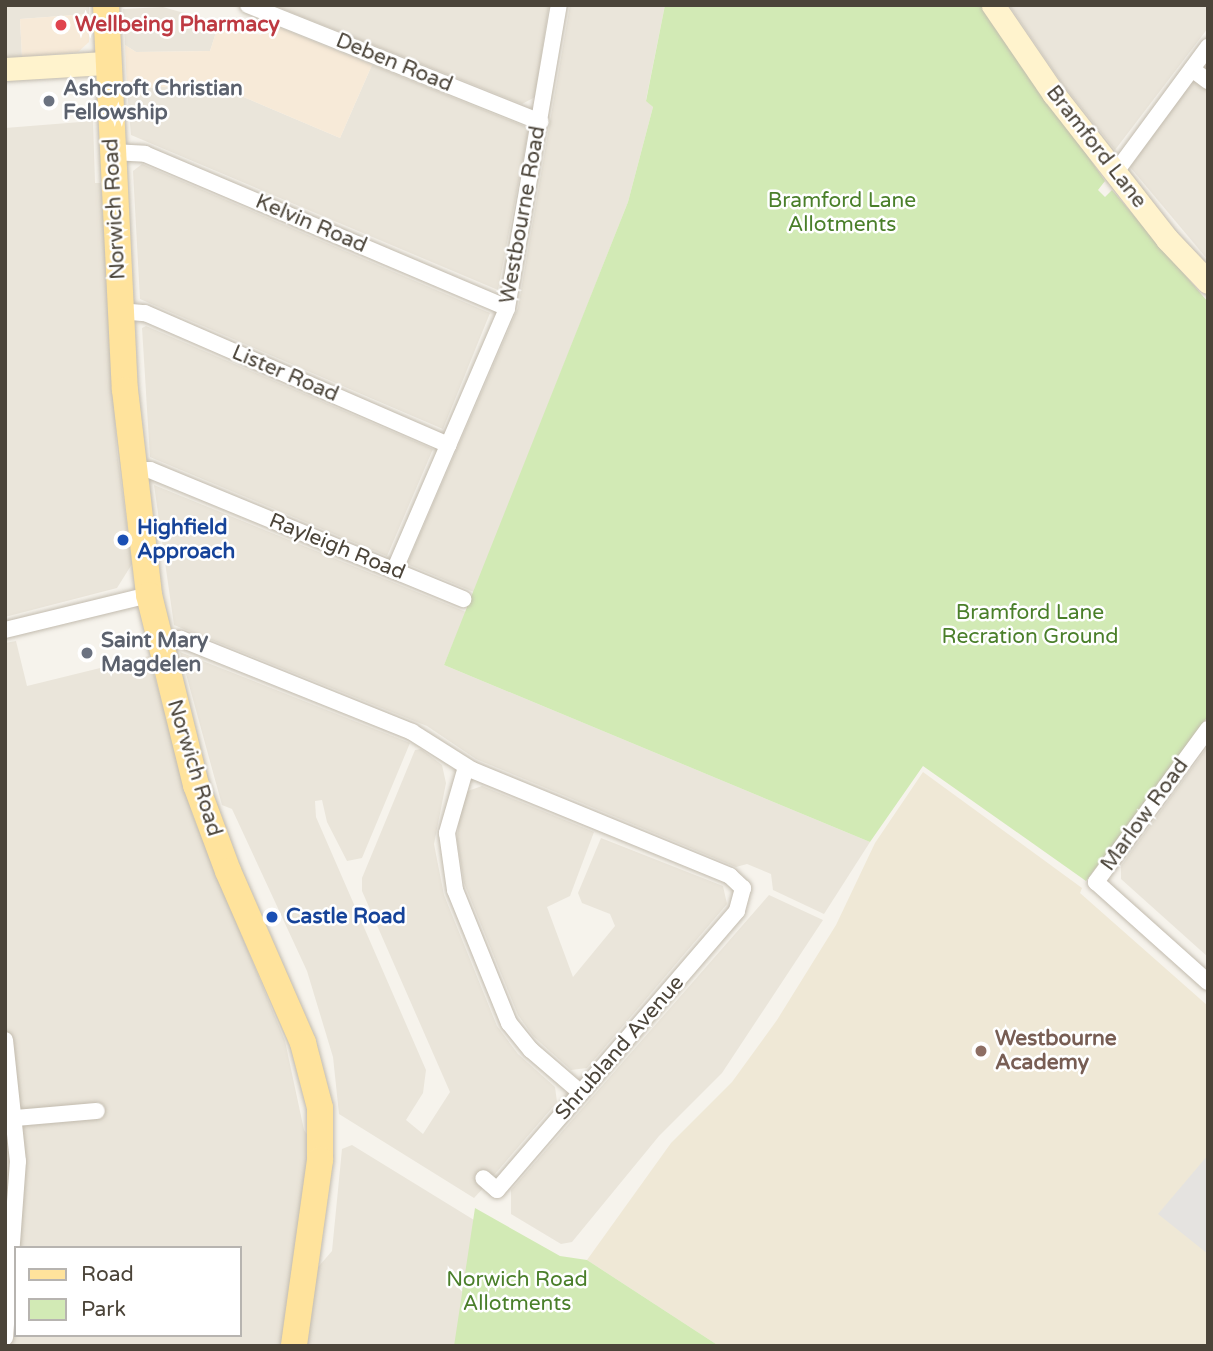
<!DOCTYPE html>
<style>
body{margin:0}
#map{position:relative;width:1213px;height:1351px;overflow:hidden;background:#f6f3ec;font-family:"Varela Round",sans-serif}
div>[style]{position:absolute}
.residential>*{inset:0;background:#eae5da}
.commercial>*{inset:0;background:#f7ead8}
.education>*{inset:0;background:#efe8d6}
.green>*{inset:0;background:#d2eab5}
.parking>*{inset:0;background:#e5e3e0}
.roads{filter:drop-shadow(0 0 2px #c2bbae) drop-shadow(0 0 2px #c2bbae)}
.street>*{height:16px;margin:-8px;padding:0 8px;transform-origin:8px;border-radius:8px;background:#fff}
.secondary>*{height:23px;margin:-11.5px;padding:0 11.5px;transform-origin:11.5px;border-radius:11.5px;background:#fff3cd}
.primary>*{height:26px;margin:-13px;padding:0 13px;transform-origin:13px;border-radius:13px;background:#ffe39c}
.dots>*{width:19px;height:19px;translate:-50% -50%;box-sizing:border-box;border:4px solid #fff;border-radius:50%}
span{translate:-50% -50%;white-space:nowrap;text-align:center;line-height:1.15;-webkit-text-stroke:5px #fff;paint-order:stroke}
.health-label{font-size:21px;color:#be3a42;font-weight:700}
.left{translate:0 -50%;text-align:left}
.street-label{font-size:21px;color:#4b4439}
.worship-label{font-size:21px;color:#5b616d;font-weight:700}
.park-label{font-size:21px;color:#4a7f2a}
.transit-label{font-size:21px;color:#164399;font-weight:700}
.education-label{font-size:21px;color:#785e54;font-weight:700}
.frame{position:absolute;inset:0;border:7px solid #4b4439;pointer-events:none}
.legend{position:absolute;left:14px;top:1246px;width:228px;height:91px;box-sizing:border-box;background:#fff;border:2px solid #b7b4b0;margin:0;padding:9px 12px;list-style:none;font-size:21px;color:#4b4439}
.legend li{display:flex;align-items:center;gap:14px;height:35px}
.legend b{width:35px;border:2px solid #b7b4b0}
</style>
<div id="map">
<div class="residential">
<i style="clip-path:polygon(5px 5px,89px 5px,89px 14px,20px 19px,22px 57px,5px 58px)"></i>
<i style="clip-path:polygon(273px 5px,549px 5px,535px 97px,522px 104px)"></i>
<i style="clip-path:polygon(570px 5px,665px 5px,646px 100px,653px 107px,628px 202px,474px 592px,407px 564px,518px 308px)"></i>
<i style="clip-path:polygon(1009px 5px,1208px 5px,1208px 28px,1115px 150px,1064px 86px)"></i>
<i style="clip-path:polygon(163px 7px,219px 23px,210px 51px,136px 52px,125px 45px,123px 9px)"></i>
<i style="clip-path:polygon(1208px 60px,1208px 260px,1130px 167px)"></i>
<i style="clip-path:polygon(372px 65px,529px 128px,498px 290px,131px 135px,127px 89px,213px 84px,340px 138px)"></i>
<i style="clip-path:polygon(93px 121px,95px 183px,101px 183px,117px 452px,132px 564px,117px 588px,5px 617px,5px 128px)"></i>
<i style="clip-path:polygon(142px 164px,490px 313px,443px 429px,140px 299px,133px 171px)"></i>
<i style="clip-path:polygon(146px 326px,433px 449px,387px 556px,150px 457px,142px 328px)"></i>
<i style="clip-path:polygon(154px 485px,466px 612px,444px 665px,870px 842px,824px 914px,773px 890px,771px 874px,747px 864px,736px 867px,476px 759px,427px 726px,174px 625px)"></i>
<i style="clip-path:polygon(evenodd,16px 641px,27px 686px,149px 656px,192px 814px,285px 1041px,304px 1130px,319px 1152px,306px 1281px,332px 1251px,342px 1149px,352px 1145px,474px 1220px,456px 1346px,5px 1346px,5px 643px,16px 641px,16px 1248px,240px 1248px,240px 1335px,16px 1335px,16px 1248px)"></i>
<i style="clip-path:polygon(180px 652px,410px 743px,362px 858px,347px 861px,327px 822px,322px 800px,315px 801px,316px 817px,426px 1070px,423px 1093px,406px 1120px,423px 1134px,450px 1092px,362px 891px,362px 878px,415px 750px,421px 749px,442px 765px,446px 783px,434px 844px,444px 895px,497px 1026px,518px 1054px,555px 1087px,557px 1102px,494px 1175px,483px 1175px,485px 1186px,474px 1198px,339px 1114px,333px 1057px,307px 971px,232px 809px,222px 805px)"></i>
<i style="clip-path:polygon(1208px 746px,1208px 957px,1121px 879px,1121px 866px)"></i>
<i style="clip-path:polygon(482px 786px,594px 832px,570px 896px,547px 907px,573px 977px,615px 926px,610px 914px,582px 903px,578px 893px,601px 838px,723px 886px,727px 904px,587px 1068px,571px 1070px,533px 1036px,518px 1015px,464px 883px,457px 839px,460px 810px,465px 792px)"></i>
<i style="clip-path:polygon(769px 895px,823px 920px,722px 1073px,659px 1136px,572px 1242px,561px 1244px,511px 1214px,511px 1190px)"></i>
</div>
<div class="commercial">
<i style="clip-path:polygon(89px 14px,89px 42px,78px 52px,22px 57px,20px 19px)"></i>
<i style="clip-path:polygon(266px 22px,372px 65px,340px 138px,213px 84px,127px 89px,125px 45px,136px 52px,210px 51px,219px 23px,261px 35px)"></i>
</div>
<div class="education">
<i style="clip-path:polygon(923px 772px,1082px 888px,1080px 893px,1208px 1006px,1208px 1346px,719px 1346px,587px 1260px,671px 1143px,732px 1082px,777px 1020px,836px 925px,875px 843px)"></i>
</div>
<div class="green">
<i style="clip-path:polygon(665px 5px,983px 5px,1105px 181px,1098px 190px,1105px 197px,1112px 190px,1208px 302px,1208px 716px,1086px 881px,923px 766px,870px 842px,444px 665px,628px 202px,653px 107px,646px 101px)"></i>
<i style="clip-path:polygon(475px 1208px,560px 1256px,587px 1260px,719px 1346px,454px 1346px)"></i>
</div>
<div class="parking">
<i style="clip-path:polygon(1208px 1155px,1208px 1254px,1158px 1214px)"></i>
</div>
<div class="roads">
<div class="street">
<i style="left:248px;top:5px;width:315px;rotate:21.8deg"></i>
<i style="left:1192px;top:69px;width:20px;rotate:37deg"></i>
<i style="left:112px;top:152px;width:33px;rotate:3deg"></i>
<i style="left:145px;top:154px;width:393px;rotate:23deg"></i>
<i style="left:1115px;top:173px;width:157px;rotate:-53.6deg"></i>
<i style="left:120px;top:311px;width:25px;rotate:5deg"></i>
<i style="left:145px;top:313px;width:331px;rotate:23.5deg"></i>
<i style="left:132px;top:470px;width:18px"></i>
<i style="left:150px;top:470px;width:339px;rotate:22.4deg"></i>
<i style="left:394px;top:571px;width:286px;rotate:-66.7deg"></i>
<i style="left:507px;top:308px;width:307px;rotate:-80.3deg"></i>
<i style="left:5px;top:630px;width:148px;rotate:-13.7deg"></i>
<i style="left:159px;top:641px;width:22px;rotate:-5deg"></i>
<i style="left:181px;top:639px;width:249px;rotate:21.9deg"></i>
<i style="left:412px;top:732px;width:71px;rotate:32.3deg"></i>
<i style="left:472px;top:770px;width:279px;rotate:22.3deg"></i>
<i style="left:730px;top:876px;width:18px;rotate:43deg"></i>
<i style="left:743px;top:888px;width:24px;rotate:105deg"></i>
<i style="left:737px;top:911px;width:368px;rotate:130.7deg"></i>
<i style="left:497px;top:1190px;width:18px;rotate:-139deg"></i>
<i style="left:1208px;top:729px;width:190px;rotate:126.2deg"></i>
<i style="left:1096px;top:882px;width:150px;rotate:41.8deg"></i>
<i style="left:466px;top:767px;width:69px;rotate:106.1deg"></i>
<i style="left:447px;top:833px;width:58px;rotate:82deg"></i>
<i style="left:455px;top:890px;width:144px;rotate:67.9deg"></i>
<i style="left:509px;top:1023px;width:35px;rotate:51deg"></i>
<i style="left:531px;top:1050px;width:66px;rotate:40.7deg"></i>
<i style="left:5px;top:1040px;width:122px;rotate:83.9deg"></i>
<i style="left:18px;top:1161px;width:177px;rotate:94.2deg"></i>
<i style="left:15px;top:1118px;width:82px;rotate:-4.9deg"></i>
</div>
<div class="secondary">
<i style="left:993px;top:5px;width:107px;rotate:55.7deg"></i>
<i style="left:1053px;top:93px;width:185px;rotate:52deg"></i>
<i style="left:1167px;top:239px;width:59px;rotate:46.4deg"></i>
<i style="left:5px;top:69px;width:101px;rotate:-3.4deg"></i>
</div>
<div class="primary">
<i style="left:106px;top:5px;width:385px;rotate:87.2deg"></i>
<i style="left:125px;top:390px;width:206px;rotate:83.3deg"></i>
<i style="left:149px;top:595px;width:196px;rotate:76.1deg"></i>
<i style="left:196px;top:785px;width:92px;rotate:69.6deg"></i>
<i style="left:228px;top:871px;width:188px;rotate:66.4deg"></i>
<i style="left:303px;top:1043px;width:67px;rotate:75.3deg"></i>
<i style="left:320px;top:1108px;width:52px;rotate:90deg"></i>
<i style="left:320px;top:1160px;width:188px;rotate:98deg"></i>
</div>
</div>
<div class="dots">
<i style="left:61px;top:25px;background:#e0444e"></i>
<i style="left:49px;top:101px;background:#6b7280"></i>
<i style="left:123px;top:540px;background:#1a4fb4"></i>
<i style="left:87px;top:653px;background:#6b7280"></i>
<i style="left:272px;top:917px;background:#1a4fb4"></i>
<i style="left:981px;top:1051px;background:#8d6e63"></i>
</div>
<div class="health-label">
<span class="left" style="left:75px;top:25px">Wellbeing Pharmacy</span>
</div>
<div class="street-label">
<span style="left:394px;top:63px;rotate:22deg">Deben Road</span>
<span style="left:1096px;top:147px;rotate:52deg">Bramford Lane</span>
<span style="left:115px;top:209px;rotate:-93deg">Norwich Road</span>
<span style="left:523px;top:215px;rotate:-80deg">Westbourne Road</span>
<span style="left:311px;top:224px;rotate:23deg">Kelvin Road</span>
<span style="left:285px;top:374px;rotate:23deg">Lister Road</span>
<span style="left:337px;top:547px;rotate:22deg">Rayleigh Road</span>
<span style="left:194px;top:768px;rotate:73deg">Norwich Road</span>
<span style="left:1145px;top:815px;rotate:-54deg">Marlow Road</span>
<span style="left:620px;top:1048px;rotate:-49deg">Shrubland Avenue</span>
</div>
<div class="worship-label">
<span class="left" style="left:63px;top:101px">Ashcroft Christian<br>Fellowship</span>
<span class="left" style="left:101px;top:653px">Saint Mary<br>Magdelen</span>
</div>
<div class="park-label">
<span style="left:842px;top:213px">Bramford Lane<br>Allotments</span>
<span style="left:1030px;top:625px">Bramford Lane<br>Recration Ground</span>
<span style="left:517px;top:1292px">Norwich Road<br>Allotments</span>
</div>
<div class="transit-label">
<span class="left" style="left:137px;top:540px">Highfield<br>Approach</span>
<span class="left" style="left:286px;top:917px">Castle Road</span>
</div>
<div class="education-label">
<span class="left" style="left:995px;top:1051px">Westbourne<br>Academy</span>
</div>
<div class="frame"></div>
<ul class="legend">
<li><b style="height:9px;background:#ffe39c"></b>Road</li>
<li><b style="height:19px;background:#d2eab5"></b>Park</li>
</ul>
</div>
